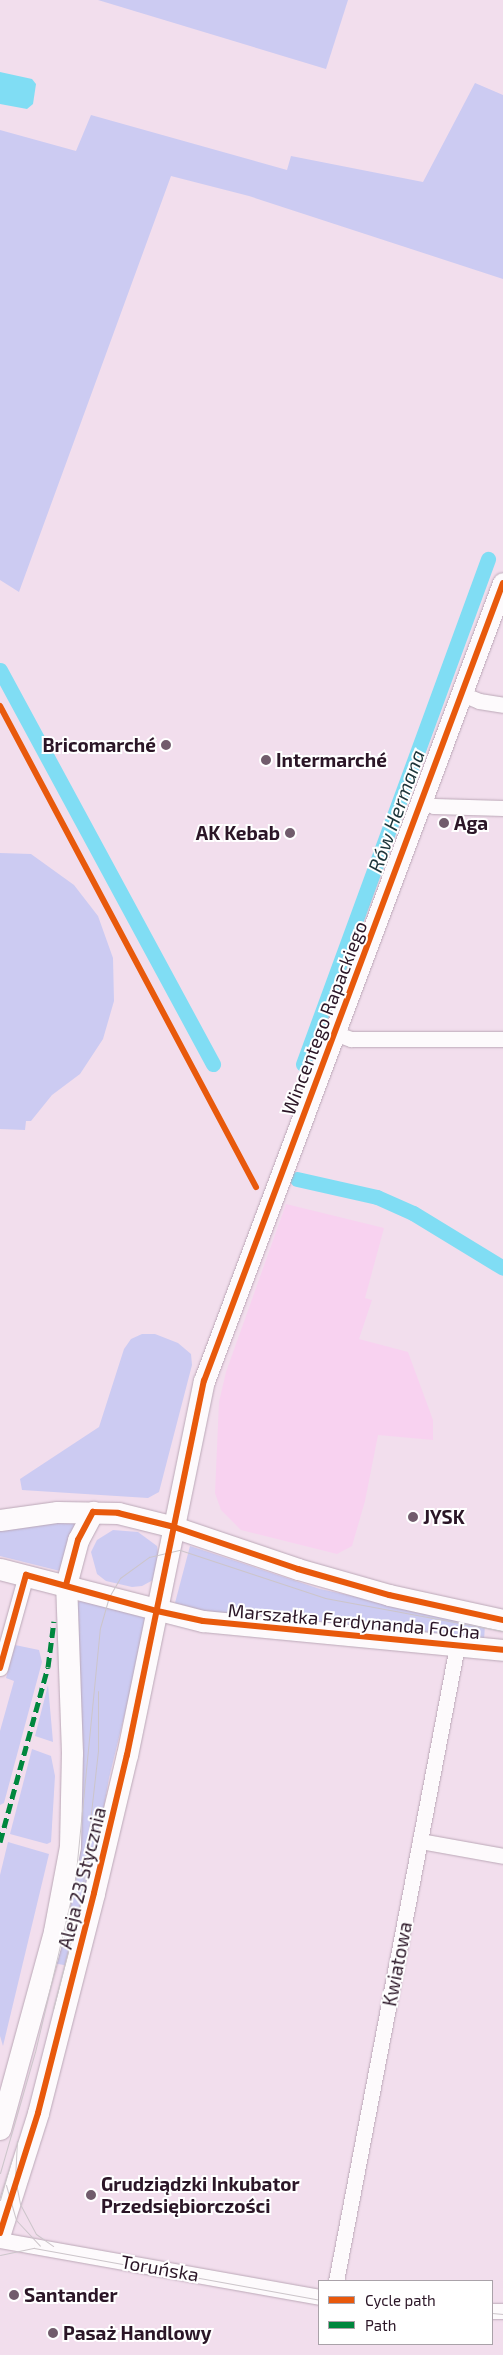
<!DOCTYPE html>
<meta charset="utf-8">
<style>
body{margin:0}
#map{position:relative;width:503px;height:2355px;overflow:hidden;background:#f2deed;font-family:"Exo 2",sans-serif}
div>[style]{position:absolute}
.built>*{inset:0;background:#f8d2f0}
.green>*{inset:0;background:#cccbf2}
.water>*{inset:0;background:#80ddf4}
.canal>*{height:15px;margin:-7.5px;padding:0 7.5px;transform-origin:7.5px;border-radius:7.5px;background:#80ddf4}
.roads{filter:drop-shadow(0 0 1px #bba8b7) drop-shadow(0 0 1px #bba8b7)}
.street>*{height:15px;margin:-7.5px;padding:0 7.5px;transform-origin:7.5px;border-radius:7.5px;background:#fdfafc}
.secondary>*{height:21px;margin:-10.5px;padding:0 10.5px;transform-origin:10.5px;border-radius:10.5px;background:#fdfafc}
.tram>*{height:1px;margin:-0.5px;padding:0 0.5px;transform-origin:0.5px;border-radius:0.5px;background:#ccc5ca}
.quiet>*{height:5px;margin-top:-2.5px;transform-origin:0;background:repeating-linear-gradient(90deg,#00873e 0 10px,transparent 0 15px)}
.cycleway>*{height:6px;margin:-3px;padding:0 3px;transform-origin:3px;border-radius:3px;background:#e8590c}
.dots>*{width:14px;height:14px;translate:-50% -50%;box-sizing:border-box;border:2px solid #fff;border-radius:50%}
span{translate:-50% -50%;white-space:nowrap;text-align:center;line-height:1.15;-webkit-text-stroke:4px #fff;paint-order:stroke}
.poi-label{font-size:19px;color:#2b1627;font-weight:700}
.right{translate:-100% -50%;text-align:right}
.left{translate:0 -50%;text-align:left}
.street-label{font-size:19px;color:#2b1627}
.water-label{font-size:20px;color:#1c3439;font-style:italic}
.legend{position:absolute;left:318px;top:2280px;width:175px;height:65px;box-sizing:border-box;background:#fff;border:1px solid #aaa2a9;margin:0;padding:6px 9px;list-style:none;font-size:15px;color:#2b1627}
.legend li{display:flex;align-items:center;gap:10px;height:25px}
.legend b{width:25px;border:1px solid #aaa2a9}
</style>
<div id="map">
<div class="built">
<i style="clip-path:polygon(286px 1204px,384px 1228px,365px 1298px,372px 1300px,359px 1339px,408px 1352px,433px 1420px,433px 1440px,378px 1435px,365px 1501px,352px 1546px,337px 1554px,241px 1530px,221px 1510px,215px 1493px,219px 1402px,226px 1372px)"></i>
</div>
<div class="green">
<i style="clip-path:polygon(98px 0,348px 0,326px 69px)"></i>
<i style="clip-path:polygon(475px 83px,503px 95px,503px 279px,249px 196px,171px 176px,19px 592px,0 580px,0 130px,76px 151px,91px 115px,287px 170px,291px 156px,423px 182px)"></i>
<i style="clip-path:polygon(0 853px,31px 854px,74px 885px,98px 916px,113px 958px,114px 1001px,103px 1039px,80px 1074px,52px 1095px,31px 1121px,26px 1121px,25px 1130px,0 1129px)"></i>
<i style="clip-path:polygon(142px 1334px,155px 1334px,178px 1343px,191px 1354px,192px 1365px,159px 1492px,148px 1498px,22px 1490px,20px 1479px,99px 1427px,124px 1349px,131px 1339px)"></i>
<i style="clip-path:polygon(76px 1520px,60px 1571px,0 1556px,0 1528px)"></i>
<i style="clip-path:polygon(113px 1530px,138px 1532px,157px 1546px,159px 1560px,155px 1579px,142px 1586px,132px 1587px,106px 1581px,97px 1574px,91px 1552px,97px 1540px)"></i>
<i style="clip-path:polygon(190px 1546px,320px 1589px,485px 1624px,484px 1641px,214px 1614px,175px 1603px)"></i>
<i style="clip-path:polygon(81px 1601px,145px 1617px,141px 1648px,109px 1778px,94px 1863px,69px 1966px,53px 1963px,76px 1603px)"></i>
<i style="clip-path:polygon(15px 1645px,39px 1650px,42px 1662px,4px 1803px,0 1805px,0 1731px,14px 1681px,6px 1678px)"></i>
<i style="clip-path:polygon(48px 1685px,53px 1742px,35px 1736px)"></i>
<i style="clip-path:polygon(32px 1749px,51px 1756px,55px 1776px,51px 1842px,47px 1844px,10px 1834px)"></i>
<i style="clip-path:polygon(8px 1842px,49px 1854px,3px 2046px,0 2036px,0 1875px)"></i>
</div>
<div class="water">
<i style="clip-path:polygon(0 72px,32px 79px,36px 84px,33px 104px,27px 109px,0 104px)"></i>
</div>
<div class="canal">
<i style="left:0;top:670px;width:448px;rotate:61.6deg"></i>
<i style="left:303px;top:1064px;width:538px;rotate:-69.88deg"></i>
<i style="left:297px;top:1179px;width:82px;rotate:12.7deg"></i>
<i style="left:377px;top:1197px;width:39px;rotate:24deg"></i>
<i style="left:413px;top:1213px;width:105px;rotate:31.4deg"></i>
</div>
<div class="roads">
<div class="street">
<i style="left:462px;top:694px;width:18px;rotate:22deg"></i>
<i style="left:479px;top:701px;width:24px;rotate:9deg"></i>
<i style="left:422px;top:802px;width:13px;rotate:18deg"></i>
<i style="left:434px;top:806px;width:69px;rotate:1.7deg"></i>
<i style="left:337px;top:1034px;width:15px;rotate:20deg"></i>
<i style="left:351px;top:1039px;width:152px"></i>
<i style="left:0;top:1668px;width:97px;rotate:-74.4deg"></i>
<i style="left:420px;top:1841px;width:84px;rotate:10.2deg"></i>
<i style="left:0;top:2240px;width:324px;rotate:10.1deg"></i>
<i style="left:336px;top:2281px;width:646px;rotate:-79.21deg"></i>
<i style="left:492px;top:2311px;width:11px"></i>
</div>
<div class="secondary">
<i style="left:0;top:1520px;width:58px;rotate:-8deg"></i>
<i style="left:57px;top:1512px;width:61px;rotate:0.9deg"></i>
<i style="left:118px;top:1513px;width:58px;rotate:14deg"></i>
<i style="left:174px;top:1527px;width:131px;rotate:18.7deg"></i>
<i style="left:298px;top:1569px;width:95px;rotate:15.9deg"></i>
<i style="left:389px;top:1595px;width:117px;rotate:12.4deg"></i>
<i style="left:0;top:1569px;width:210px;rotate:14.4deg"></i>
<i style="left:203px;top:1621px;width:301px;rotate:5.5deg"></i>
<i style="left:0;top:2129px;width:205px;rotate:-74.7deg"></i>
<i style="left:54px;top:1931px;width:86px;rotate:-79.3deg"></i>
<i style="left:70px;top:1846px;width:93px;rotate:-88.8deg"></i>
<i style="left:72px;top:1753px;width:168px;rotate:-92deg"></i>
<i style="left:66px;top:1585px;width:47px;rotate:-75.1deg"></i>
<i style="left:78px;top:1540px;width:32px;rotate:-62deg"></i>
<i style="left:0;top:2233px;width:126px;rotate:-72.4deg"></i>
<i style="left:38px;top:2113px;width:227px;rotate:-75.7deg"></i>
<i style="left:94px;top:1893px;width:142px;rotate:-76.6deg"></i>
<i style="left:127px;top:1755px;width:382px;rotate:-78.4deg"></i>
<i style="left:204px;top:1381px;width:852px;rotate:-69.46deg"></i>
</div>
</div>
<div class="tram">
<i style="left:53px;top:2009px;width:111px;rotate:-75.3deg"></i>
<i style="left:81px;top:1902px;width:152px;rotate:-83.6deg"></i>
<i style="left:98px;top:1751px;width:60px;rotate:-90deg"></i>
<i style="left:17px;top:2141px;width:37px;rotate:93deg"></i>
<i style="left:15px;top:2178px;width:26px;rotate:79deg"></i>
<i style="left:20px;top:2204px;width:34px;rotate:62deg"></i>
<i style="left:36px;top:2234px;width:21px;rotate:35deg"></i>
<i style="left:0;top:2173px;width:126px;rotate:-73.9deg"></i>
<i style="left:35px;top:2052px;width:175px;rotate:-76.8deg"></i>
<i style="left:75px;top:1882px;width:255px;rotate:-84.4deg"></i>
<i style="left:100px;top:1628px;width:32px;rotate:-74deg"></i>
<i style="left:109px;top:1597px;width:22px;rotate:-60deg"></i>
<i style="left:120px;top:1578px;width:36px;rotate:-36deg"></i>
<i style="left:149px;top:1557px;width:32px;rotate:-13deg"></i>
<i style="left:180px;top:1550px;width:153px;rotate:18.3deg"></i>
<i style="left:325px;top:1598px;width:181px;rotate:10.5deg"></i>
<i style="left:6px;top:2185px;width:36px;rotate:74deg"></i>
<i style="left:16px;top:2220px;width:35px;rotate:47deg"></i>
<i style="left:0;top:2200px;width:44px;rotate:-74.1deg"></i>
<i style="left:0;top:2255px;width:35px;rotate:-12deg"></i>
<i style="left:34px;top:2248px;width:290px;rotate:10.3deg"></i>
<i style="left:492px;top:2313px;width:11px;rotate:5deg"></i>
</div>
<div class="quiet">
<i style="left:0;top:1842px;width:181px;rotate:-74.7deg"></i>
<i style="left:48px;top:1667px;width:46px;rotate:-82.6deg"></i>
</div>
<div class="cycleway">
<i style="left:0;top:706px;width:545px;rotate:61.98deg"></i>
<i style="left:66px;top:1585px;width:47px;rotate:-75.1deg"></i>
<i style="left:78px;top:1540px;width:32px;rotate:-62deg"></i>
<i style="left:93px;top:1512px;width:25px;rotate:2deg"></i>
<i style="left:118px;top:1513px;width:58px;rotate:14deg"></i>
<i style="left:174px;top:1527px;width:131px;rotate:18.7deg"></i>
<i style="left:298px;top:1569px;width:95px;rotate:15.9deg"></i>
<i style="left:389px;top:1595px;width:117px;rotate:12.4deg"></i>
<i style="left:0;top:1668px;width:97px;rotate:-74.4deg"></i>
<i style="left:26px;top:1575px;width:136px;rotate:15.4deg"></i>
<i style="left:157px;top:1611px;width:47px;rotate:12.3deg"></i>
<i style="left:203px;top:1621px;width:301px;rotate:5.5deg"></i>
<i style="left:0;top:2233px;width:126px;rotate:-72.4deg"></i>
<i style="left:38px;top:2113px;width:227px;rotate:-75.7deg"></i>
<i style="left:94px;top:1893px;width:142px;rotate:-76.6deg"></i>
<i style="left:127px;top:1755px;width:382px;rotate:-78.4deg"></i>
<i style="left:204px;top:1381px;width:852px;rotate:-69.46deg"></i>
</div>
<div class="dots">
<i style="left:166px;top:745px;background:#715c6c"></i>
<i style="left:266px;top:760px;background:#715c6c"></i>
<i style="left:444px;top:823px;background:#715c6c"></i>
<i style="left:290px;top:833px;background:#715c6c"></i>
<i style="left:413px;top:1517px;background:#715c6c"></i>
<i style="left:91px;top:2195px;background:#715c6c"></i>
<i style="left:14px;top:2295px;background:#715c6c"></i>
<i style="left:53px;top:2333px;background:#715c6c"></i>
</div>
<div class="poi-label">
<span class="right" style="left:156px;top:745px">Bricomarché</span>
<span class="left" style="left:276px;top:760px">Intermarché</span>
<span class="left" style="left:454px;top:823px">Aga</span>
<span class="right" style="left:280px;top:833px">AK Kebab</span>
<span class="left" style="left:423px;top:1517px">JYSK</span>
<span class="left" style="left:101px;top:2195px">Grudziądzki Inkubator<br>Przedsiębiorczości</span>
<span class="left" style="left:24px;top:2295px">Santander</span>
<span class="left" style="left:63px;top:2333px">Pasaż Handlowy</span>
</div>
<div class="street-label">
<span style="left:324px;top:1018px;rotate:-69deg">Wincentego Rapackiego</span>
<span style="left:354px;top:1621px;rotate:5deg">Marszałka Ferdynanda Focha</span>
<span style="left:82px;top:1878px;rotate:-76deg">Aleja 23 Stycznia</span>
<span style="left:397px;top:1964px;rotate:-79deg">Kwiatowa</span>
<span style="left:160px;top:2268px;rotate:10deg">Toruńska</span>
</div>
<div class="water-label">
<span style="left:396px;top:811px;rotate:-70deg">Rów Hermana</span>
</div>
<ul class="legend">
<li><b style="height:6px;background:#e8590c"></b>Cycle path</li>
<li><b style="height:6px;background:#00873e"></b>Path</li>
</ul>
</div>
